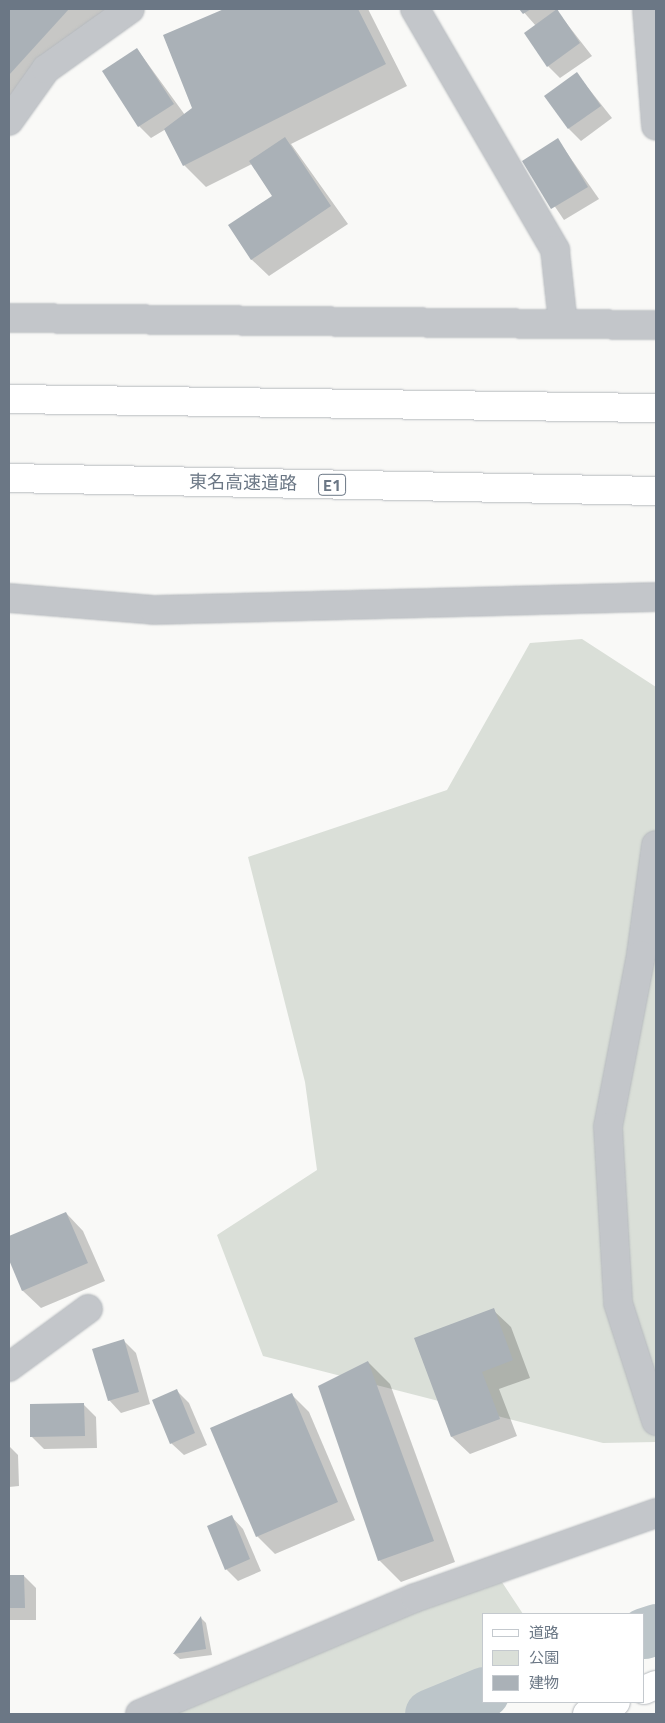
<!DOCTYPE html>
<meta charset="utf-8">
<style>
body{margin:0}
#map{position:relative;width:665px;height:1723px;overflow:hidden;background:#f9f9f7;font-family:"Titillium Web","Noto Sans JP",sans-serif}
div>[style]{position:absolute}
.green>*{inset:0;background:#dadfd8}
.shadow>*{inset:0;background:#0003}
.river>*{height:51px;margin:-25.5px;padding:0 25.5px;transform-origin:25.5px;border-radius:25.5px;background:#bcc5c9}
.building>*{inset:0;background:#aab1b7}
.roads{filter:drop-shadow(0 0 1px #b6babe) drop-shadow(0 0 1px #b6babe)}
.minor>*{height:28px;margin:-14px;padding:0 14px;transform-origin:14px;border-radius:14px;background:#c3c6ca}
.secondary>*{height:28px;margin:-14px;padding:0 14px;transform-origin:14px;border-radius:14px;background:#fff}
.motorway>*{height:28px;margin:-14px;padding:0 14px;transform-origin:14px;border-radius:14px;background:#fff}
span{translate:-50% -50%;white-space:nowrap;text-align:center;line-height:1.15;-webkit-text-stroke:5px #fff;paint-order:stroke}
.shield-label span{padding:1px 4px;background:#fff;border:1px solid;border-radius:4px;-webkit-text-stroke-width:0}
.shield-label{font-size:16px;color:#6b7785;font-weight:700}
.street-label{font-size:18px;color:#6b7785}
.frame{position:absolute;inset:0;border:10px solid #6b7785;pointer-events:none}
.legend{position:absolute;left:482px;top:1613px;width:162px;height:90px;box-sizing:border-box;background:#fff;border:1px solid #c4c9ce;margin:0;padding:6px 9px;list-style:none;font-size:15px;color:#6b7785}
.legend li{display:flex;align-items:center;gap:10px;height:25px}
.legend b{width:25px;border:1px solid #c4c9ce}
</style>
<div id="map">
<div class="green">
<i style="clip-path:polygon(582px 639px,656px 687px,656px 1442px,603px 1443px,263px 1356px,217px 1235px,317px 1170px,305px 1082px,248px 857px,447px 790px,530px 643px)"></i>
<i style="clip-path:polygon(486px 1558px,523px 1614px,484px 1614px,484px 1702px,503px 1702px,499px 1714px,137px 1714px)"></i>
</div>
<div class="shadow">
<i style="clip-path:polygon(9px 9px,110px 9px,9px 121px)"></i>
<i style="clip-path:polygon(228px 9px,368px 9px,407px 86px,291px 144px,348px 224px,269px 276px,251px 259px,273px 196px,252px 164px,206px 187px,184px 165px,166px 129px,151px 138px,139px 126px,137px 49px,185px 115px,194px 108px,165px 35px)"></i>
<i style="clip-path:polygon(521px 9px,560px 9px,557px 11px,592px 56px,560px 78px,548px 66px,536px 26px)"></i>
<i style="clip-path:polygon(577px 74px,612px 118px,581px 141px,569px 129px)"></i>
<i style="clip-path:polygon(558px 140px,599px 199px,564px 220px,524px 161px)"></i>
<i style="clip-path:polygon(66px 1213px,83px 1231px,105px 1281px,41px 1308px,23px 1291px,9px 1256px,9px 1238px)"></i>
<i style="clip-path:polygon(493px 1310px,511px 1327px,530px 1378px,499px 1389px,517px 1436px,470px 1454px,452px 1437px,415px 1339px)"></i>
<i style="clip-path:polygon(124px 1341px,136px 1353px,150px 1404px,121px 1413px,109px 1400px)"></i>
<i style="clip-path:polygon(368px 1362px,390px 1384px,455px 1562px,401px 1582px,379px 1560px)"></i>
<i style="clip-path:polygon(177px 1391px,189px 1403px,207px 1445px,184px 1455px,171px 1443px)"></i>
<i style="clip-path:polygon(292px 1395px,309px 1412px,355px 1520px,275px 1554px,257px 1536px)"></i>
<i style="clip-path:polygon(83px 1404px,96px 1417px,97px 1448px,44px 1449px,32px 1437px)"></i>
<i style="clip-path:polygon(9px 1446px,18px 1455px,19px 1486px,9px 1487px)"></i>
<i style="clip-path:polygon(231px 1516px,243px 1529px,261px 1571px,238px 1581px,226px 1569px)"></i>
<i style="clip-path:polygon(24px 1576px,36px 1588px,36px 1620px,9px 1620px,9px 1577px)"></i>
<i style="clip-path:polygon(201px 1618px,206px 1623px,212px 1655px,180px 1659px,174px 1654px)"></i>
</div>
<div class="river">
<i style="left:644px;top:1633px;width:13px;rotate:-18deg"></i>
<i style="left:430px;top:1714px;width:58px;rotate:-22.2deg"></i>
</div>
<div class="building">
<i style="clip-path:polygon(9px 9px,69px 9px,9px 75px)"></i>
<i style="clip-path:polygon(224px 9px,358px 9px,386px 64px,183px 166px,164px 129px,192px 108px,163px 35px)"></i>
<i style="clip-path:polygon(519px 9px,531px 9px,523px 14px)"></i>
<i style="clip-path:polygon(557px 9px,580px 43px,547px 67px,524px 33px)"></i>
<i style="clip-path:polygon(137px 48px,174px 104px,138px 127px,102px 71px)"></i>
<i style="clip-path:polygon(577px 72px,601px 106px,568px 129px,544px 96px)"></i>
<i style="clip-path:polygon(285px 137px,331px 206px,251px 260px,228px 225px,272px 196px,249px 161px)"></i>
<i style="clip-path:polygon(558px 138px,588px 187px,551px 209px,522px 161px)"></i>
<i style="clip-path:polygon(66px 1212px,88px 1263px,22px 1291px,9px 1260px,9px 1236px)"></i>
<i style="clip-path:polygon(494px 1308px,513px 1360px,482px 1372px,500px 1419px,451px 1437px,414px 1338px)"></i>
<i style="clip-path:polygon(124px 1339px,139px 1392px,108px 1401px,92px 1349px)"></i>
<i style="clip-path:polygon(368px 1361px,434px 1541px,378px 1561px,318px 1386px)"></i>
<i style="clip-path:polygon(177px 1389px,195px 1433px,170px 1444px,152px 1400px)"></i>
<i style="clip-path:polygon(292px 1393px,338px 1502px,256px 1537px,210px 1428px)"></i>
<i style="clip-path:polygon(84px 1403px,85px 1436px,30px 1437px,30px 1404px)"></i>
<i style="clip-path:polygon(232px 1515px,250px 1559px,225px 1570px,207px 1526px)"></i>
<i style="clip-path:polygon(9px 1575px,24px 1575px,25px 1608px,9px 1608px)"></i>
<i style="clip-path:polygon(201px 1616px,206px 1649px,173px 1654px)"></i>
</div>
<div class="roads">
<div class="minor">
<i style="left:415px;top:9px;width:279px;rotate:59.8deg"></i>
<i style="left:555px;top:250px;width:74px;rotate:83.8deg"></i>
<i style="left:647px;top:9px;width:117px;rotate:85.6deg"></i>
<i style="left:9px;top:121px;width:64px;rotate:-54.6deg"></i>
<i style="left:46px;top:69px;width:103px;rotate:-35.5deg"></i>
<i style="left:9px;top:318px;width:647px;rotate:0.62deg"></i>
<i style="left:9px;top:598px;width:145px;rotate:4.7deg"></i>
<i style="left:154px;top:610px;width:502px;rotate:-1.48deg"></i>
<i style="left:656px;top:845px;width:111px;rotate:97.8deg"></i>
<i style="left:641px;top:955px;width:175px;rotate:100.9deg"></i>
<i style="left:608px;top:1127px;width:176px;rotate:86.7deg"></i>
<i style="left:618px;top:1303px;width:124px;rotate:72.1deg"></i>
<i style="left:9px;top:1367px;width:98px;rotate:-36.3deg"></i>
<i style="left:140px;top:1714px;width:298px;rotate:-22.9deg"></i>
<i style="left:415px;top:1598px;width:256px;rotate:-19.4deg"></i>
</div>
<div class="secondary">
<i style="left:644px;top:1690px;width:13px;rotate:-23deg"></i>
<i style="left:587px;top:1714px;width:31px;rotate:-22deg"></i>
</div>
<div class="motorway">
<i style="left:9px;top:399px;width:647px;rotate:0.8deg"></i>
<i style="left:9px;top:478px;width:647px;rotate:1.15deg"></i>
</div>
</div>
<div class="shield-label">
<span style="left:332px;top:485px">E1</span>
</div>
<div class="street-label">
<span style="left:243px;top:483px;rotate:1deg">東名高速道路</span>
</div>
<div class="frame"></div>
<ul class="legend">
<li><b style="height:6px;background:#fff"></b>道路</li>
<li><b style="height:14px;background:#dadfd8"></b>公園</li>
<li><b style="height:14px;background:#aab1b7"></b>建物</li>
</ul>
</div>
